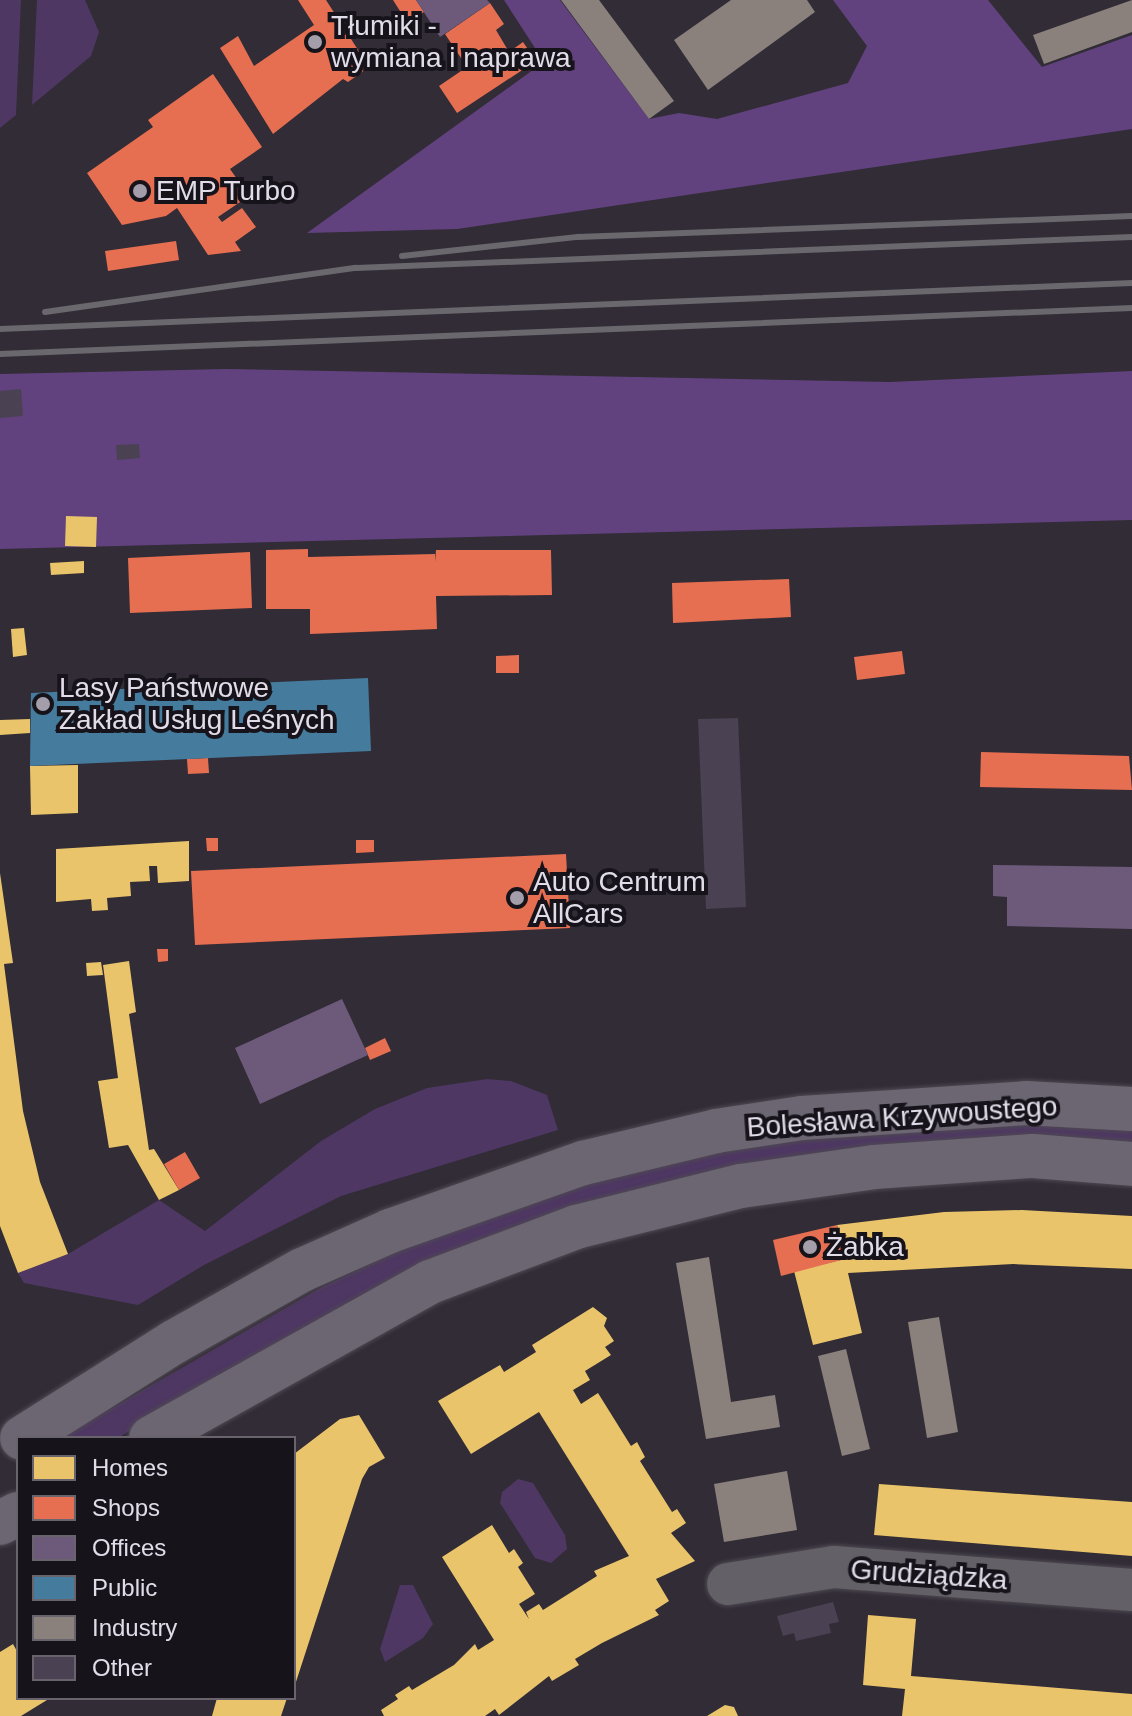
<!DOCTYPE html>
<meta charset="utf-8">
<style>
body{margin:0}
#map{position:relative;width:1132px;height:1716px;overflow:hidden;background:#312c36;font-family:Arial,sans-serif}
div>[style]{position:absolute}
.green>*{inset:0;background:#4e3763}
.forest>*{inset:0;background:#61427e}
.homes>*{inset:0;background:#e9c46a}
.shops>*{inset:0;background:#e76f51}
.offices>*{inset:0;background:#6d597a}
.public>*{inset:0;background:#457b9d}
.industry>*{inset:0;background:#8a817c}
.building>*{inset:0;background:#4a4152}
.roads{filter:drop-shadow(0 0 2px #4e4951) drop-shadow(0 0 2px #4e4951)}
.minor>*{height:42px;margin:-21px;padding:0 21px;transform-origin:21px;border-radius:21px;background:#636067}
.major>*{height:44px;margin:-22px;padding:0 22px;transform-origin:22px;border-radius:22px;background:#6c6672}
.rail>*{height:6px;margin:-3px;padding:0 3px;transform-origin:3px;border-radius:3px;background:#6a676d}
.dots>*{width:22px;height:22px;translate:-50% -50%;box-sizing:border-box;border:4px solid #17131b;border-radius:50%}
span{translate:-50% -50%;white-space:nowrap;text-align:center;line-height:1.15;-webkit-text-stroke:8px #17131b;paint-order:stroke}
.poi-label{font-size:28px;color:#e1dce8}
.left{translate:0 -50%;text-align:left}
.street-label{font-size:28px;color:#e1dce8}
.legend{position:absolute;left:16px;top:1436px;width:280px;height:264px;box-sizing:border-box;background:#17131b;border:2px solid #68636d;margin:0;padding:10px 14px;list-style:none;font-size:24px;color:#e1dce8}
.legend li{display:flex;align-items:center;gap:16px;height:40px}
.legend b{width:40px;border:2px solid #68636d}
</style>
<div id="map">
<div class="green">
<i style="clip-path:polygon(0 0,21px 0,16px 115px,0 128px)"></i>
<i style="clip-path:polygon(37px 0,85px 0,99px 32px,91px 56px,32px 105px)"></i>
<i style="clip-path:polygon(487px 1079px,511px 1081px,547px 1095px,558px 1130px,341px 1196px,204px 1265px,138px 1305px,24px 1283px,18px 1273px,68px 1254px,159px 1200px,205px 1231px,321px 1141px,375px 1109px,427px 1088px)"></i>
<i style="clip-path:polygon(953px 1123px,1132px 1127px,1132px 1147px,823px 1155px,189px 1394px,118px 1438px,60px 1438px,322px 1287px,433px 1235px,564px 1189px,730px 1148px)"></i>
<i style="clip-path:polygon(518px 1479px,533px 1483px,565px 1535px,567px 1549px,551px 1563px,535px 1558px,500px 1503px,502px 1492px)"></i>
<i style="clip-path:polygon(400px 1585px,413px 1585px,433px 1624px,423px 1638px,385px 1662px,380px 1649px)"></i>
</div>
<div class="forest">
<i style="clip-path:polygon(504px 0,560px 0,649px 119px,679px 113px,717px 119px,848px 83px,867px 46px,833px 0,988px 0,1042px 67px,1132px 35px,1132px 129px,457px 229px,307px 233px,544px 62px)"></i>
<i style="clip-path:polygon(226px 369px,890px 382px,1132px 371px,1132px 520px,0 549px,0 374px)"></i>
</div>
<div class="homes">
<i style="clip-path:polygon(66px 516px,97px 517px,96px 547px,65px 546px)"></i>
<i style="clip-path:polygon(84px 561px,84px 573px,51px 575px,50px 563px)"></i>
<i style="clip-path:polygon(24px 628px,27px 655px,13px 657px,11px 629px)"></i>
<i style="clip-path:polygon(30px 719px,30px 733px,0 735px,0 720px)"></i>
<i style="clip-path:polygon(78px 765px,78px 813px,31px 815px,30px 766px)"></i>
<i style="clip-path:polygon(189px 841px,189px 881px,158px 883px,157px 866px,149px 866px,150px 881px,130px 882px,131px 896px,107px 898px,108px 910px,92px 911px,91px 899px,56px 902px,56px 849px)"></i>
<i style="clip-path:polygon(0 873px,13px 963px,4px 964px,23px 1111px,40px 1182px,68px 1254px,18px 1273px,0 1226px)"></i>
<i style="clip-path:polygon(129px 961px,136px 1012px,129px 1014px,149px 1150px,154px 1149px,179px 1190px,159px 1200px,128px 1145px,109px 1148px,98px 1081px,118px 1078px,103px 965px)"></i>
<i style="clip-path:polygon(101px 962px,103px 975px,87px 976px,86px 963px)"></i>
<i style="clip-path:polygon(1022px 1210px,1132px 1216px,1132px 1269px,1013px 1264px,848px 1273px,862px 1333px,813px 1345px,794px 1271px,845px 1259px,837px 1225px,944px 1212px)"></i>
<i style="clip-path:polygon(593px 1307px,607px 1318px,604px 1326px,614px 1341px,605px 1347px,611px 1355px,585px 1371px,590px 1380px,573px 1390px,581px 1404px,598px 1393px,631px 1446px,637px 1442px,645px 1457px,640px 1461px,672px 1512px,677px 1509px,686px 1523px,671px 1533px,695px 1561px,656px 1579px,669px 1601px,655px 1610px,659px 1615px,602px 1643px,575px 1659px,579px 1665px,552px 1681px,549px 1676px,499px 1715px,495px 1709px,485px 1716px,384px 1716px,381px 1710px,398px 1699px,395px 1695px,409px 1686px,412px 1690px,454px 1665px,475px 1644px,478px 1650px,494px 1640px,442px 1557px,492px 1525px,509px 1553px,514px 1549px,523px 1563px,518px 1567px,535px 1594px,519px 1604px,529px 1619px,526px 1612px,539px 1604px,543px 1610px,597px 1576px,594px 1571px,629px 1556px,539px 1412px,471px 1454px,438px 1401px,500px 1365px,504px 1372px,536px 1352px,532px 1345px)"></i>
<i style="clip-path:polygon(359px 1415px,385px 1458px,369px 1467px,362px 1479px,294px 1688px,294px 1454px,340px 1419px)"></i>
<i style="clip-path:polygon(879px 1484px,1132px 1502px,1132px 1556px,874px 1535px)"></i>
<i style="clip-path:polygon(868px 1615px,916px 1619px,911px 1676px,1132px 1694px,1132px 1716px,902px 1716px,905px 1689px,863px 1685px)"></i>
<i style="clip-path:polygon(13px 1644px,18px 1653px,18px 1698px,47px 1700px,21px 1716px,0 1716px,0 1652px)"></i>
<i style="clip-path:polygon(217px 1698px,287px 1698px,281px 1716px,212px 1716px)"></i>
<i style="clip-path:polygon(725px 1705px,734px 1707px,738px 1716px,707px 1716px)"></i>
</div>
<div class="shops">
<i style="clip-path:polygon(298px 0,326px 0,369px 67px,348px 82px,343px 79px,273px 134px,220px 48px,238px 36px,254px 66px,314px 25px)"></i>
<i style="clip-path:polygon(393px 0,416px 0,424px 12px,407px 22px)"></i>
<i style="clip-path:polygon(490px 3px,504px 24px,496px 30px,509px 52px,523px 42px,536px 61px,457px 113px,439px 86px,467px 67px,445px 34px)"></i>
<i style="clip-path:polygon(213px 74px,262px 147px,230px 169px,249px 196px,218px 217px,222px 222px,242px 208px,256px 227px,235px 242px,241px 251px,208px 255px,177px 208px,166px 216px,122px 225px,87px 173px,153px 127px,148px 120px)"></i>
<i style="clip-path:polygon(176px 241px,179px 260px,108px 271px,105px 251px)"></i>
<i style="clip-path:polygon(308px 549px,308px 557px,435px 554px,435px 562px,436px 550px,551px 550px,552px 595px,436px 596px,437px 629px,310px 634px,310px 609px,266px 609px,266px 550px)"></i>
<i style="clip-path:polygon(250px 552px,252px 608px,130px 613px,128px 558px)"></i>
<i style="clip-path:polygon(789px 579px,791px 617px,673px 623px,672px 583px)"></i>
<i style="clip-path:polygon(902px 651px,905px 674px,857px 680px,854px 657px)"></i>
<i style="clip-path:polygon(519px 655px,519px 673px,496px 673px,496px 656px)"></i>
<i style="clip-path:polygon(981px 752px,1129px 756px,1132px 790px,980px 787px)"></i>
<i style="clip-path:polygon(208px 758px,209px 773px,188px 774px,187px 759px)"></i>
<i style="clip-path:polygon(206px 838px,218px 838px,218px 851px,207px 851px)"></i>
<i style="clip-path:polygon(356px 840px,374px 840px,374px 852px,356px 853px)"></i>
<i style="clip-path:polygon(566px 854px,570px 928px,195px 945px,191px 871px)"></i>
<i style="clip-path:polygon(157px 949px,168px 949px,168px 961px,158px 962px)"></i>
<i style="clip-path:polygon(385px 1038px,391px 1051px,370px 1060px,365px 1048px)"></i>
<i style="clip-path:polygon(185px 1152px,200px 1178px,179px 1190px,164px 1164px)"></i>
<i style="clip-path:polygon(837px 1225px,845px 1259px,781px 1276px,773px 1240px)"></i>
</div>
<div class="offices">
<i style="clip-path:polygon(416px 0,487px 0,490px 3px,440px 37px)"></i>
<i style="clip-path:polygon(993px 865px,1132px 867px,1132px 929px,1007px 926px,1007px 897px,993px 896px)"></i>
<i style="clip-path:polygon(342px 999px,368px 1055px,260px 1104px,235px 1048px)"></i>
</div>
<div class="public">
<i style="clip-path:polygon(368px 678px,371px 751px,30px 766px,31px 693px)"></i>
</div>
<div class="industry">
<i style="clip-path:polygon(561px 0,599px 0,674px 101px,649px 119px)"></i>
<i style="clip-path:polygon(731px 0,807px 0,815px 12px,708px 90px,674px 40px)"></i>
<i style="clip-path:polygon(1132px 0,1132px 32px,1044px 64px,1033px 35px)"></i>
<i style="clip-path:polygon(709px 1257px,731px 1402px,775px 1395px,780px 1427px,706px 1439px,676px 1263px)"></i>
<i style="clip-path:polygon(939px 1317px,958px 1432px,927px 1438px,908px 1322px)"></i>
<i style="clip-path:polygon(846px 1349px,870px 1449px,842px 1456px,818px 1356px)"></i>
<i style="clip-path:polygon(787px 1471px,797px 1530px,724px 1542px,714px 1484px)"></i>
</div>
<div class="building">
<i style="clip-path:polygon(21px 389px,23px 416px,0 418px,0 391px)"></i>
<i style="clip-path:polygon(139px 444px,140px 458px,117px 460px,116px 445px)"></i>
<i style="clip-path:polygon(738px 718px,746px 907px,706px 909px,698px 719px)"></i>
<i style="clip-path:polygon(833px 1602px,839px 1622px,829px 1624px,831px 1633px,796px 1641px,794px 1633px,783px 1636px,777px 1616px)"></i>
</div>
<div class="roads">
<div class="minor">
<i style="left:728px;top:1584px;width:107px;rotate:-9.1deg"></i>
<i style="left:834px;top:1567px;width:299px;rotate:4.4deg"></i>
</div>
<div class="major">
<i style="left:22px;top:1438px;width:180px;rotate:-32.3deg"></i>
<i style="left:174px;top:1342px;width:147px;rotate:-29.4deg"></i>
<i style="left:302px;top:1270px;width:96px;rotate:-23.9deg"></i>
<i style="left:390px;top:1231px;width:205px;rotate:-19.4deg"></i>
<i style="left:583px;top:1163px;width:137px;rotate:-13.5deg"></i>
<i style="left:716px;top:1131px;width:87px;rotate:-8.6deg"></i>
<i style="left:802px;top:1118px;width:225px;rotate:-3.8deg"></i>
<i style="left:1026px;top:1103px;width:106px;rotate:3.2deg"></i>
<i style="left:151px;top:1438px;width:320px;rotate:-29.2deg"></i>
<i style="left:430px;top:1282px;width:156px;rotate:-20.6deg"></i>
<i style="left:576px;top:1227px;width:170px;rotate:-14deg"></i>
<i style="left:741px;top:1186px;width:134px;rotate:-8.1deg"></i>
<i style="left:874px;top:1167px;width:159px;rotate:-4deg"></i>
<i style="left:1033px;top:1156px;width:99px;rotate:4.6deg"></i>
<i style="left:0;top:1523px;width:20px;rotate:-27deg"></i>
</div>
</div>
<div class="rail">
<i style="left:402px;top:256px;width:177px;rotate:-6.2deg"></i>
<i style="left:578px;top:237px;width:554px;rotate:-2.17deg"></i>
<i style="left:45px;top:312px;width:314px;rotate:-8.1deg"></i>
<i style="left:356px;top:268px;width:777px;rotate:-2.29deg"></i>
<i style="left:0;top:329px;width:1133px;rotate:-2.33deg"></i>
<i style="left:0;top:354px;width:1133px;rotate:-2.33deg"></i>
</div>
<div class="dots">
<i style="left:315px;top:42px;background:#a39eaa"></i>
<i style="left:140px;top:191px;background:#a39eaa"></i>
<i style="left:43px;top:704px;background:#a39eaa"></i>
<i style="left:517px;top:898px;background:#a39eaa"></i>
<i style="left:810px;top:1247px;background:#a39eaa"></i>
</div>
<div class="poi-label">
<span class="left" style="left:331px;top:42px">Tłumiki -<br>wymiana i naprawa</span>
<span class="left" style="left:156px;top:191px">EMP Turbo</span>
<span class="left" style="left:59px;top:704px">Lasy Państwowe<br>Zakład Usług Leśnych</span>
<span class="left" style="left:533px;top:898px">Auto Centrum<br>AllCars</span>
<span class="left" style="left:826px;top:1247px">Żabka</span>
</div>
<div class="street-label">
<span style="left:902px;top:1117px;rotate:-4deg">Bolesława Krzywoustego</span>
<span style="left:929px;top:1575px;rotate:4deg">Grudziądzka</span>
</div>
<ul class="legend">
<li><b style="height:22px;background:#e9c46a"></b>Homes</li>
<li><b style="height:22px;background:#e76f51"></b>Shops</li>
<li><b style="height:22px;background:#6d597a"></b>Offices</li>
<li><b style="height:22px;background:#457b9d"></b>Public</li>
<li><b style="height:22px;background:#8a817c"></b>Industry</li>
<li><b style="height:22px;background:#4a4152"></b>Other</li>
</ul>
</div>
